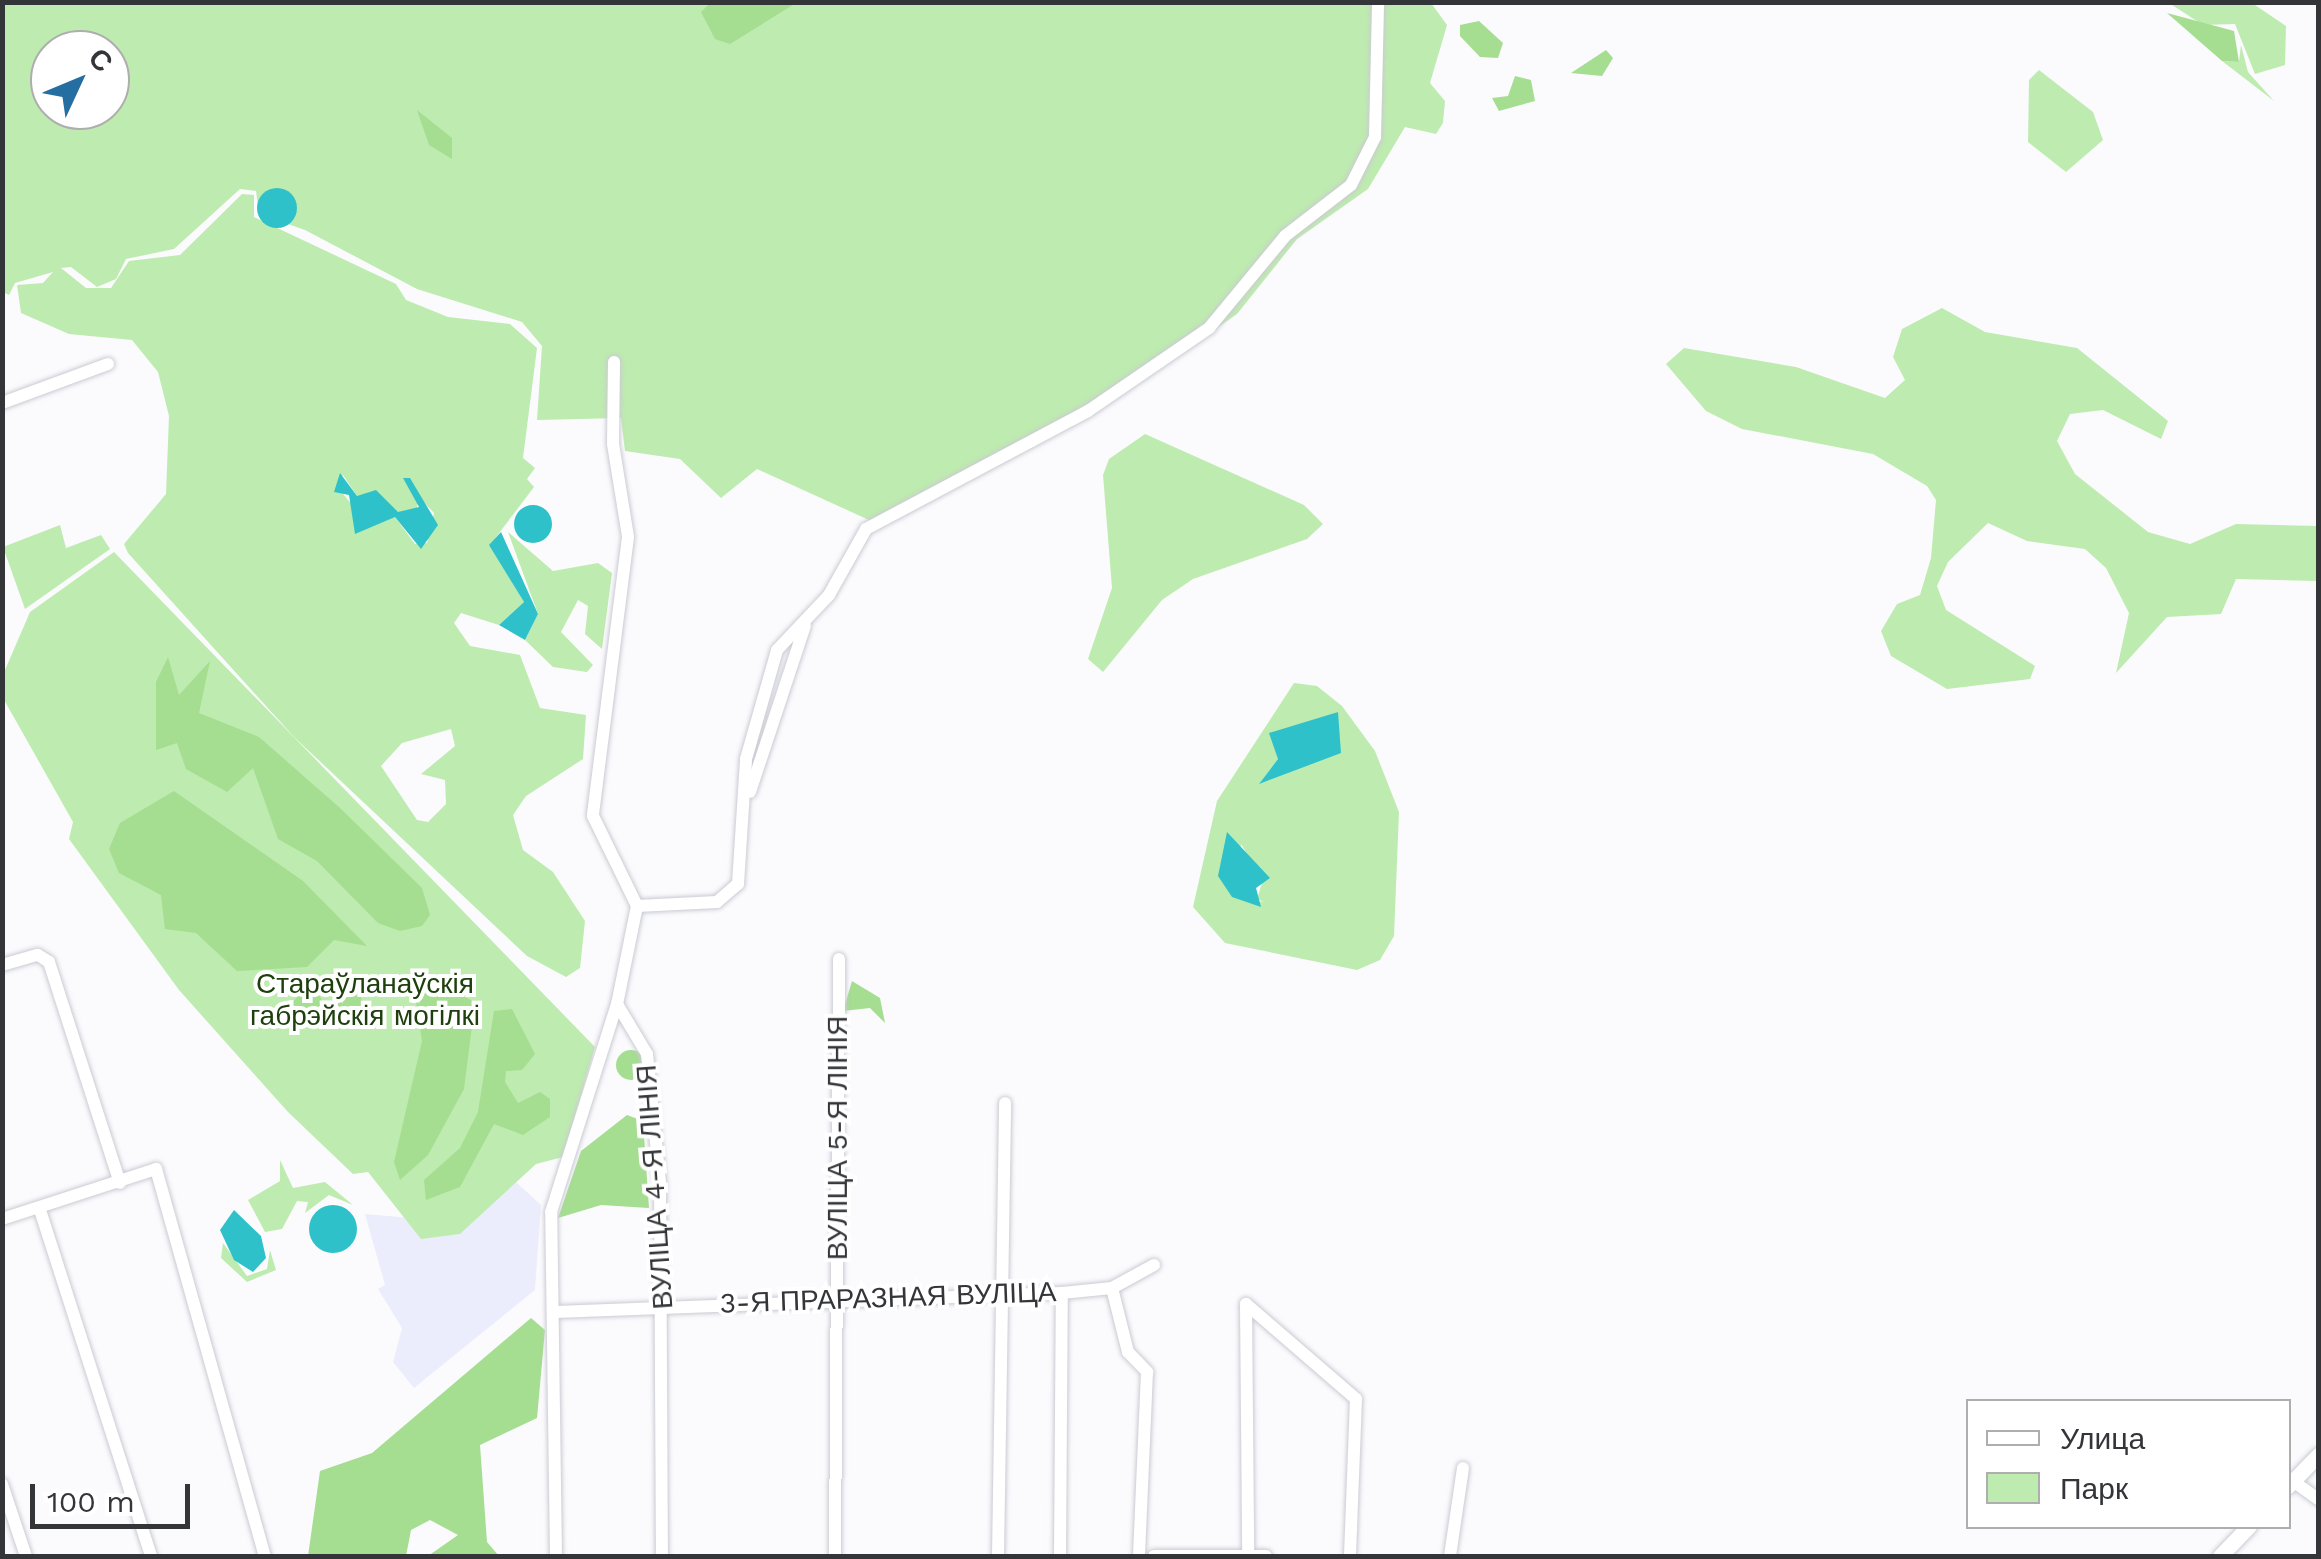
<!DOCTYPE html>
<meta charset="utf-8">
<style>
body{margin:0}
#map{position:relative;width:2321px;height:1559px;overflow:hidden;background:#fbfbfe;font-family:"Work Sans",sans-serif}
div>[style]{position:absolute}
.built>*{inset:0;background:#ebedfd}
.green>*{inset:0;background:#beebaf}
.forest>*{inset:0;background:#a5dd91}
.round{border-radius:50%}
.water>*{inset:0;background:#2fc1ca}
.roads{filter:drop-shadow(0 0 2px #cacbd3) drop-shadow(0 0 2px #cacbd3)}
.minor>*{height:12px;margin:-6px;padding:0 6px;transform-origin:6px;border-radius:6px;background:#fff}
.tertiary>*{height:15px;margin:-7.5px;padding:0 7.5px;transform-origin:7.5px;border-radius:7.5px;background:#fff}
span{translate:-50% -50%;white-space:nowrap;text-align:center;line-height:1.15;-webkit-text-stroke:8px #fff;paint-order:stroke}
.park-label{font-size:28px;color:#1d400d}
.street-label{font-size:28px;color:#343538}
.frame{position:absolute;inset:0;border:5px solid #343538;pointer-events:none}
.legend{position:absolute;left:1966px;top:1399px;width:325px;height:130px;box-sizing:border-box;background:#fff;border:2px solid #aeaeaf;margin:0;padding:12px 18px;list-style:none;font-size:30px;color:#343538}
.legend li{display:flex;align-items:center;gap:20px;height:50px}
.legend b{width:50px;border:2px solid #aeaeaf}
.north{position:absolute;left:30px;top:30px;width:100px;height:100px;box-sizing:border-box;background:#fff;border:2px solid #aeaeaf;border-radius:50%;rotate:46deg;font-size:28px;font-weight:700;line-height:40px;text-align:center;color:#343538}
.north::after{content:'';display:block;margin:auto;width:35px;height:45px;background:#246ea1;clip-path:polygon(50% 0,100% 100%,50% 72%,0 100%)}
.scale{position:absolute;left:30px;top:1484px;width:160px;height:45px;box-sizing:border-box;border:5px solid #343538;border-top:0;padding-left:12px;font-size:30px;line-height:35px;white-space:nowrap;color:#343538;-webkit-text-stroke:8px #fff;paint-order:stroke}
</style>
<div id="map">
<div class="built">
<i style="clip-path:polygon(516px 1182px,541px 1205px,535px 1290px,414px 1388px,393px 1362px,402px 1328px,378px 1289px,385px 1285px,365px 1214px,411px 1218px,428px 1237px,460px 1234px)"></i>
</div>
<div class="green">
<i style="clip-path:polygon(evenodd,2px 3px,1431px 3px,1447px 25px,1430px 83px,1445px 101px,1443px 123px,1436px 134px,1405px 127px,1368px 189px,1297px 239px,1237px 314px,1107px 405px,880px 525px,757px 469px,721px 498px,680px 459px,625px 451px,621px 418px,537px 420px,542px 346px,522px 322px,417px 289px,305px 230px,259px 214px,256px 191px,240px 189px,174px 249px,126px 259px,116px 279px,97px 287px,71px 267px,61px 268px,86px 288px,111px 288px,129px 261px,180px 255px,242px 194px,254px 195px,254px 217px,396px 284px,406px 300px,448px 317px,510px 324px,537px 348px,523px 458px,535px 468px,527px 479px,534px 487px,490px 545px,524px 602px,499px 625px,461px 613px,454px 623px,470px 646px,520px 655px,540px 708px,586px 715px,583px 759px,526px 796px,513px 815px,523px 850px,553px 872px,585px 921px,580px 968px,566px 977px,527px 956px,294px 737px,128px 553px,124px 544px,166px 494px,169px 416px,158px 372px,132px 340px,69px 334px,21px 313px,17px 285px,43px 283px,53px 272px,15px 283px,9px 295px,3px 292px,2px 3px,50px 50px,110px 50px,110px 110px,50px 110px,50px 50px,2px 3px,343px 475px,357px 496px,398px 512px,416px 512px,419px 497px,434px 513px,427px 543px,415px 544px,395px 517px,368px 524px,339px 489px,343px 475px,2px 3px,451px 729px,455px 746px,421px 774px,445px 780px,446px 804px,428px 822px,417px 820px,381px 766px,402px 743px,451px 729px)"></i>
<i style="clip-path:polygon(2169px 3px,2252px 3px,2286px 26px,2285px 65px,2255px 74px,2235px 24px,2203px 25px)"></i>
<i style="clip-path:polygon(2241px 45px,2248px 72px,2274px 101px,2222px 61px,2239px 62px)"></i>
<i style="clip-path:polygon(2039px 70px,2093px 112px,2103px 140px,2066px 172px,2028px 142px,2029px 80px)"></i>
<i style="clip-path:polygon(1942px 308px,1985px 332px,2077px 348px,2168px 421px,2161px 439px,2103px 410px,2070px 414px,2057px 441px,2075px 474px,2148px 532px,2190px 544px,2236px 524px,2318px 526px,2318px 581px,2236px 579px,2221px 614px,2167px 617px,2116px 673px,2129px 613px,2106px 568px,2085px 549px,2027px 541px,1988px 523px,1948px 562px,1937px 586px,1946px 610px,2035px 666px,2030px 679px,1947px 689px,1891px 656px,1881px 631px,1897px 604px,1920px 595px,1931px 558px,1936px 500px,1927px 486px,1873px 454px,1742px 429px,1706px 411px,1666px 364px,1684px 348px,1796px 367px,1885px 398px,1905px 380px,1893px 357px,1902px 329px)"></i>
<i style="clip-path:polygon(1145px 434px,1304px 505px,1323px 524px,1307px 539px,1193px 579px,1162px 600px,1103px 672px,1088px 659px,1112px 588px,1103px 475px,1109px 459px)"></i>
<i style="clip-path:polygon(60px 525px,66px 548px,101px 535px,110px 549px,25px 609px,3px 547px)"></i>
<i style="clip-path:polygon(508px 532px,553px 571px,598px 563px,612px 573px,602px 649px,585px 634px,588px 606px,578px 600px,561px 632px,593px 665px,587px 672px,553px 667px,525px 640px,538px 614px)"></i>
<i style="clip-path:polygon(114px 552px,595px 1047px,563px 1157px,536px 1164px,460px 1234px,421px 1239px,368px 1172px,353px 1174px,288px 1112px,179px 990px,69px 839px,73px 822px,3px 698px,2px 677px,30px 612px)"></i>
<i style="clip-path:polygon(evenodd,1294px 683px,1317px 686px,1342px 706px,1375px 751px,1399px 812px,1394px 936px,1380px 960px,1357px 970px,1225px 943px,1193px 907px,1217px 801px,1294px 683px,1338px 712px,1337px 740px,1260px 783px,1278px 759px,1276px 734px,1338px 712px,1294px 683px,1241px 844px,1263px 880px,1257px 899px,1264px 902px,1232px 897px,1241px 844px)"></i>
<i style="clip-path:polygon(280px 1160px,293px 1188px,325px 1182px,353px 1205px,329px 1195px,305px 1213px,308px 1202px,297px 1201px,282px 1229px,265px 1232px,248px 1200px,280px 1181px)"></i>
<i style="clip-path:polygon(223px 1243px,247px 1276px,267px 1269px,270px 1250px,276px 1270px,247px 1282px,221px 1258px)"></i>
</div>
<div class="forest">
<i style="clip-path:polygon(710px 3px,710px 2px,796px 3px,730px 44px,715px 39px,701px 12px)"></i>
<i style="clip-path:polygon(2167px 13px,2234px 31px,2239px 62px,2222px 61px)"></i>
<i style="clip-path:polygon(1479px 21px,1503px 43px,1498px 58px,1480px 57px,1460px 36px,1460px 25px)"></i>
<i style="clip-path:polygon(1606px 50px,1613px 58px,1602px 76px,1571px 73px)"></i>
<i style="clip-path:polygon(1515px 76px,1531px 80px,1535px 101px,1499px 111px,1492px 98px,1508px 96px)"></i>
<i style="clip-path:polygon(417px 110px,452px 138px,452px 159px,429px 145px)"></i>
<i style="clip-path:polygon(168px 657px,179px 695px,210px 661px,199px 713px,259px 737px,340px 808px,422px 888px,430px 915px,422px 926px,400px 931px,378px 923px,317px 861px,278px 839px,253px 768px,227px 792px,186px 769px,177px 743px,156px 750px,156px 682px)"></i>
<i style="clip-path:polygon(174px 791px,303px 881px,367px 946px,334px 940px,307px 967px,237px 971px,196px 933px,165px 929px,161px 895px,119px 873px,109px 849px,120px 823px)"></i>
<i style="clip-path:polygon(311px 981px,324px 1004px,347px 993px,361px 996px,362px 1010px,324px 1026px,301px 1017px,292px 1003px)"></i>
<i style="clip-path:polygon(852px 981px,880px 998px,885px 1023px,870px 1008px,843px 1011px)"></i>
<i style="clip-path:polygon(438px 984px,475px 1002px,464px 1089px,428px 1155px,400px 1180px,394px 1162px,422px 1041px,415px 996px)"></i>
<i style="clip-path:polygon(512px 1009px,535px 1054px,522px 1070px,506px 1071px,505px 1082px,518px 1103px,540px 1092px,550px 1099px,550px 1117px,523px 1135px,494px 1124px,460px 1187px,426px 1200px,424px 1180px,460px 1148px,478px 1112px,494px 1011px)"></i>
<i class="round" style="left:616px;top:1050px;width:30px;height:30px"></i>
<i style="clip-path:polygon(627px 1115px,643px 1121px,649px 1208px,601px 1205px,558px 1218px,581px 1151px)"></i>
<i style="clip-path:polygon(531px 1318px,545px 1330px,537px 1418px,480px 1445px,487px 1542px,499px 1556px,428px 1556px,458px 1535px,430px 1520px,411px 1530px,406px 1556px,308px 1556px,320px 1471px,372px 1453px)"></i>
</div>
<div class="water">
<i class="round" style="left:257px;top:188px;width:40px;height:40px"></i>
<i style="clip-path:polygon(340px 473px,357px 496px,376px 490px,398px 512px,419px 507px,403px 478px,410px 478px,438px 525px,421px 549px,395px 517px,355px 534px,349px 495px,334px 492px)"></i>
<i class="round" style="left:514px;top:505px;width:38px;height:38px"></i>
<i style="clip-path:polygon(501px 532px,538px 614px,525px 640px,499px 625px,524px 602px,489px 545px)"></i>
<i style="clip-path:polygon(1338px 712px,1341px 753px,1259px 784px,1278px 759px,1269px 733px)"></i>
<i style="clip-path:polygon(1227px 832px,1270px 878px,1256px 888px,1261px 907px,1232px 897px,1218px 876px)"></i>
<i class="round" style="left:309px;top:1205px;width:48px;height:48px"></i>
<i style="clip-path:polygon(234px 1210px,261px 1236px,266px 1258px,253px 1272px,234px 1260px,220px 1230px)"></i>
</div>
<div class="roads">
<div class="minor">
<i style="left:614px;top:362px;width:82px;rotate:90.7deg"></i>
<i style="left:613px;top:444px;width:94px;rotate:80.8deg"></i>
<i style="left:628px;top:537px;width:281px;rotate:97.2deg"></i>
<i style="left:593px;top:816px;width:100px;rotate:63.9deg"></i>
<i style="left:637px;top:906px;width:100px;rotate:101.5deg"></i>
<i style="left:617px;top:1004px;width:58px;rotate:59deg"></i>
<i style="left:647px;top:1054px;width:130px;rotate:84.2deg"></i>
<i style="left:660px;top:1183px;width:373px;rotate:89.7deg"></i>
<i style="left:2px;top:403px;width:113px;rotate:-20.2deg"></i>
<i style="left:750px;top:792px;width:175px;rotate:-71.7deg"></i>
<i style="left:637px;top:906px;width:80px;rotate:-2.9deg"></i>
<i style="left:717px;top:902px;width:28px;rotate:-41deg"></i>
<i style="left:738px;top:884px;width:125px;rotate:-86.3deg"></i>
<i style="left:746px;top:759px;width:113px;rotate:-74.1deg"></i>
<i style="left:777px;top:650px;width:76px;rotate:-46.6deg"></i>
<i style="left:829px;top:595px;width:76px;rotate:-60.7deg"></i>
<i style="left:866px;top:529px;width:251px;rotate:-28deg"></i>
<i style="left:1088px;top:411px;width:147px;rotate:-34.4deg"></i>
<i style="left:1209px;top:328px;width:119px;rotate:-50.4deg"></i>
<i style="left:1285px;top:236px;width:83px;rotate:-37.7deg"></i>
<i style="left:1351px;top:185px;width:54px;rotate:-63.4deg"></i>
<i style="left:1375px;top:137px;width:135px;rotate:-88.7deg"></i>
<i style="left:2px;top:965px;width:37px;rotate:-16deg"></i>
<i style="left:38px;top:955px;width:13px;rotate:32deg"></i>
<i style="left:49px;top:962px;width:232px;rotate:72.2deg"></i>
<i style="left:40px;top:1210px;width:363px;rotate:72.2deg"></i>
<i style="left:2px;top:1219px;width:162px;rotate:-18deg"></i>
<i style="left:156px;top:1169px;width:402px;rotate:74.3deg"></i>
<i style="left:1112px;top:1288px;width:66px;rotate:76deg"></i>
<i style="left:1128px;top:1352px;width:28px;rotate:46deg"></i>
<i style="left:1147px;top:1372px;width:184px;rotate:92.5deg"></i>
<i style="left:1246px;top:1304px;width:145px;rotate:40.8deg"></i>
<i style="left:1356px;top:1399px;width:157px;rotate:92.2deg"></i>
<i style="left:1246px;top:1304px;width:251px;rotate:89.5deg"></i>
<i style="left:555px;top:1312px;width:507px;rotate:-2.15deg"></i>
<i style="left:1062px;top:1293px;width:50px;rotate:-5.7deg"></i>
<i style="left:1112px;top:1288px;width:48px;rotate:-28.7deg"></i>
<i style="left:2293px;top:1481px;width:31px;rotate:36deg"></i>
<i style="left:2px;top:1484px;width:76px;rotate:71.6deg"></i>
<i style="left:556px;top:1556px;width:344px;rotate:-90.8deg"></i>
<i style="left:551px;top:1212px;width:218px;rotate:-72.4deg"></i>
<i style="left:835px;top:1556px;width:597px;rotate:-89.62deg"></i>
<i style="left:998px;top:1556px;width:453px;rotate:-89.1deg"></i>
<i style="left:1060px;top:1556px;width:263px;rotate:-89.6deg"></i>
<i style="left:1154px;top:1556px;width:112px"></i>
<i style="left:1450px;top:1556px;width:89px;rotate:-81.6deg"></i>
</div>
<div class="tertiary">
<i style="left:2288px;top:1486px;width:43px;rotate:-45.9deg"></i>
<i style="left:2220px;top:1556px;width:42px;rotate:-46deg"></i>
</div>
</div>
<div class="park-label">
<span style="left:365px;top:1000px">Стараўланаўскія<br>габрэйскія могілкі</span>
</div>
<div class="street-label">
<span style="left:838px;top:1138px;rotate:-90deg">ВУЛІЦА 5-Я ЛІНІЯ</span>
<span style="left:655px;top:1187px;rotate:-94deg">ВУЛІЦА 4-Я ЛІНІЯ</span>
<span style="left:888px;top:1298px;rotate:-2deg">3-Я ПРАРАЗНАЯ ВУЛІЦА</span>
</div>
<div class="frame"></div>
<ul class="legend">
<li><b style="height:12px;background:#fff"></b>Улица</li>
<li><b style="height:28px;background:#beebaf"></b>Парк</li>
</ul>
<div class="north">С</div>
<div class="scale">100 m</div>
</div>
